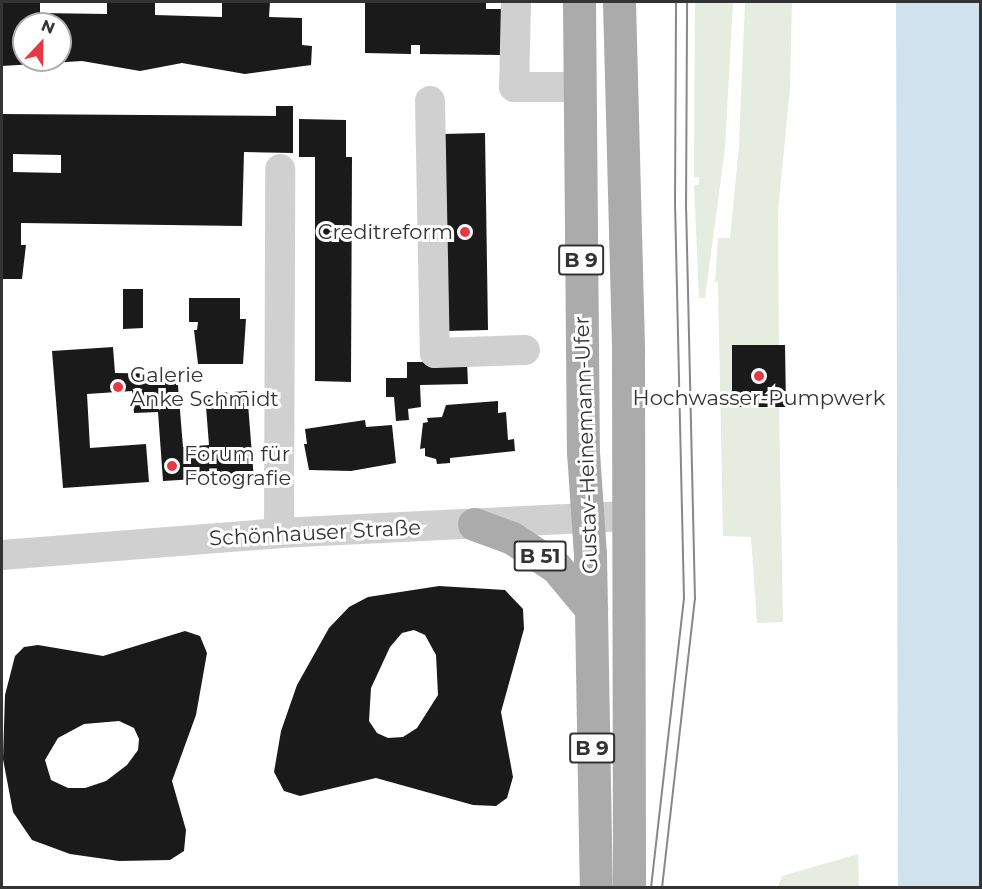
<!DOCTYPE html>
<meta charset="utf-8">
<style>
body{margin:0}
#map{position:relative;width:982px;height:889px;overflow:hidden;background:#fff;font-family:Montserrat,sans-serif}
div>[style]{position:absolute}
.green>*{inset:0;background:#e6ecdf}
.water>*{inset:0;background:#cfe2ee}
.building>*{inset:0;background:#1a1a1a}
.minor>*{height:30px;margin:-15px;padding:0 15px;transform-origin:15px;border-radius:15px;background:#d0d0d0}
.major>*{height:33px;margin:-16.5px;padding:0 16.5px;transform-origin:16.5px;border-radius:16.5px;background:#ababab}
.tram>*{height:1.5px;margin:-0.75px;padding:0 0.75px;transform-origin:0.75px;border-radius:0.75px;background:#888}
.dots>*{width:16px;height:16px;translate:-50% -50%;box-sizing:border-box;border:3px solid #fff;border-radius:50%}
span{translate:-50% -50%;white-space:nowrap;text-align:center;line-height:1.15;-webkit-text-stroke:6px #fff;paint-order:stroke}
.shield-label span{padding:2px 4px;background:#fff;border:2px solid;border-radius:4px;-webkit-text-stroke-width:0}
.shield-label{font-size:20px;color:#333;font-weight:700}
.poi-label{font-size:21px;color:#333}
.right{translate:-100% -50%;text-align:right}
.left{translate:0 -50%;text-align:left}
.street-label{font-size:21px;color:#333}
.frame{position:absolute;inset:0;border:3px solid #333;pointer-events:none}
.north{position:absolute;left:12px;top:12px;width:60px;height:60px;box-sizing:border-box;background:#fff;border:2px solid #adadad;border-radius:50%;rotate:22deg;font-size:16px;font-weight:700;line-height:24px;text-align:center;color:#333}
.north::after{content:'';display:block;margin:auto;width:21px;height:27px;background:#e63946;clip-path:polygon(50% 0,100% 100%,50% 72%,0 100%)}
</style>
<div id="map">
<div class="green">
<i style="clip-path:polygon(695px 2px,733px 2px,725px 148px,705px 298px,699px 298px,694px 185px,699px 185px,699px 177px,694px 177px)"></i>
<i style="clip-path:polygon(745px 2px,792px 2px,790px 88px,778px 212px,779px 345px,732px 346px,732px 407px,779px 407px,783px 622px,757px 623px,751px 537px,723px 536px,718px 282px,715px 282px,718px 238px,730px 238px,739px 146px)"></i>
<i style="clip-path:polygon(858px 854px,859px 887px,778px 887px,782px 876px)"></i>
</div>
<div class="water">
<i style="clip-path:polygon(896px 2px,980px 2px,980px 887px,898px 887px)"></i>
</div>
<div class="building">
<i style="clip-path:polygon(evenodd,2px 2px,40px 2px,40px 13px,107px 14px,107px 2px,155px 2px,155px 15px,222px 17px,222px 2px,270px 2px,269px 17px,302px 18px,302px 45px,312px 46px,311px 65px,245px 74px,182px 63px,140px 71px,82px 61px,2px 66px,2px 2px,24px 24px,60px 24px,60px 60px,24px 60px,24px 24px)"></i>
<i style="clip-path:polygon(365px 2px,486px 2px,486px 9px,503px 9px,502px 55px,420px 54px,420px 45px,411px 45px,411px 54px,365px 53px)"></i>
<i style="clip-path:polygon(evenodd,276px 106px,293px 106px,293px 153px,244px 152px,242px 226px,21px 223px,21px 245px,26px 245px,22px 279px,2px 279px,2px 114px,276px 116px,276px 106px,13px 154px,61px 155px,61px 173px,13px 172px,13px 154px)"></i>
<i style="clip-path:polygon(299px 119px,346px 120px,346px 157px,352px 157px,351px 382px,315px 381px,315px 157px,299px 157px)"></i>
<i style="clip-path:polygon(485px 133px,488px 330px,445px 331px,442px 134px)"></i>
<i style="clip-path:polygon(123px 289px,143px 289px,143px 328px,123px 329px)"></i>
<i style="clip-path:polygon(189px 298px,240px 298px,240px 319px,246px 319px,243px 364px,198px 364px,194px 330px,197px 330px,198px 322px,189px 322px)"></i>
<i style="clip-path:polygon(732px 345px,785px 345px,786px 407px,732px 407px)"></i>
<i style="clip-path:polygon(113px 347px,115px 373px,177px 374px,183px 447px,209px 445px,205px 394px,247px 391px,254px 480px,212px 482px,212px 478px,163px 481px,158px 412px,134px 413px,132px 391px,87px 394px,90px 448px,146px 444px,149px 482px,63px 488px,52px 351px)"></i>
<i style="clip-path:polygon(407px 362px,467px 362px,468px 384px,420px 385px,421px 407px,408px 409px,409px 420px,396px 421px,394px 397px,386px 397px,386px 378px,407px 378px)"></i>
<i style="clip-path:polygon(498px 401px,498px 413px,506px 412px,508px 440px,514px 439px,515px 451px,450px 458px,450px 463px,437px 464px,436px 459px,425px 456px,425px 448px,420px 449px,423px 423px,428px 422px,427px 418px,442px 417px,446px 405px)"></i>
<i style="clip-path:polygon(365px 420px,366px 427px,392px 425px,396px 463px,351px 471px,309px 470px,304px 444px,307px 444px,305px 429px)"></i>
<i style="clip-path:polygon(evenodd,439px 586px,505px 590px,523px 609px,524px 629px,501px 712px,513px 777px,507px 798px,496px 806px,473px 805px,376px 778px,300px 796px,284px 791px,274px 772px,281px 731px,297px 685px,329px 628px,349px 607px,368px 597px,439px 586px,414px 630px,425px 635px,436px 655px,438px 695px,417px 728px,403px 737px,388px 738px,377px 733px,369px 721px,371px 688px,390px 647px,402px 633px,414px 630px)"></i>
<i style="clip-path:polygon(evenodd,185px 631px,200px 636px,207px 653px,196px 715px,172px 781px,186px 830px,184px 851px,170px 860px,119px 861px,70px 854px,32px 840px,13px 812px,3px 759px,5px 695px,15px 656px,24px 647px,38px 645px,103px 656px,185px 631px,119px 721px,134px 728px,139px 739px,138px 750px,127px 765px,106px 781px,85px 788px,68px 788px,51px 780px,45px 760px,58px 738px,84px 724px,119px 721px)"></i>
</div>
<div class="minor">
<i style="left:516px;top:2px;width:85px;rotate:91.3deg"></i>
<i style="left:514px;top:87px;width:65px"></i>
<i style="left:430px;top:101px;width:252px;rotate:88.9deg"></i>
<i style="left:435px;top:353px;width:90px;rotate:-1.9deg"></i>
<i style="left:279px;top:533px;width:364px;rotate:-89.8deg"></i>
<i style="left:2px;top:555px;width:278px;rotate:-4.5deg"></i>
<i style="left:279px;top:533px;width:349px;rotate:-2.8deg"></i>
</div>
<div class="major">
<i style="left:579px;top:2px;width:450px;rotate:89.5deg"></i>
<i style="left:583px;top:452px;width:102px;rotate:86.1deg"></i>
<i style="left:590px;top:554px;width:334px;rotate:89deg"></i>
<i style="left:619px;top:2px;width:350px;rotate:88.5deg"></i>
<i style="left:628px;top:352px;width:536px;rotate:89.89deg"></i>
<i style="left:474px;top:524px;width:40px;rotate:20.2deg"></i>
<i style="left:512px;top:538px;width:53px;rotate:33.4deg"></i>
<i style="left:556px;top:567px;width:55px;rotate:50.2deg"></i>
</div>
<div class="tram">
<i style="left:651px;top:888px;width:291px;rotate:-83.5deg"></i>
<i style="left:684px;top:599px;width:396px;rotate:-91.3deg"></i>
<i style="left:675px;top:203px;width:201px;rotate:-89.7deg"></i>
<i style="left:662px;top:888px;width:290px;rotate:-83.5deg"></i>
<i style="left:695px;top:600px;width:390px;rotate:-91.3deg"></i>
<i style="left:686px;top:210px;width:208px;rotate:-89.7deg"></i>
</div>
<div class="dots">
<i style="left:465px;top:232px;background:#e63946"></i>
<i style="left:759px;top:376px;background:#e63946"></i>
<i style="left:118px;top:387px;background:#e63946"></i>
<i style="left:172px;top:466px;background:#e63946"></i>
</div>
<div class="shield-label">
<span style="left:581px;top:260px">B 9</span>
<span style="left:540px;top:556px">B 51</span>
<span style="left:592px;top:748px">B 9</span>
</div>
<div class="poi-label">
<span class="right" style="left:453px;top:232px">Creditreform</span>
<span class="left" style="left:130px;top:387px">Galerie<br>Anke Schmidt</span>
<span style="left:759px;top:398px">Hochwasser-Pumpwerk</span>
<span class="left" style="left:184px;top:466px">Forum für<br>Fotografie</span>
</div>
<div class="street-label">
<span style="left:586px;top:445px;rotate:-92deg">Gustav-Heinemann-Ufer</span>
<span style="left:315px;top:533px;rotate:-3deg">Schönhauser Straße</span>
</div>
<div class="frame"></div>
<div class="north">N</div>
</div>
